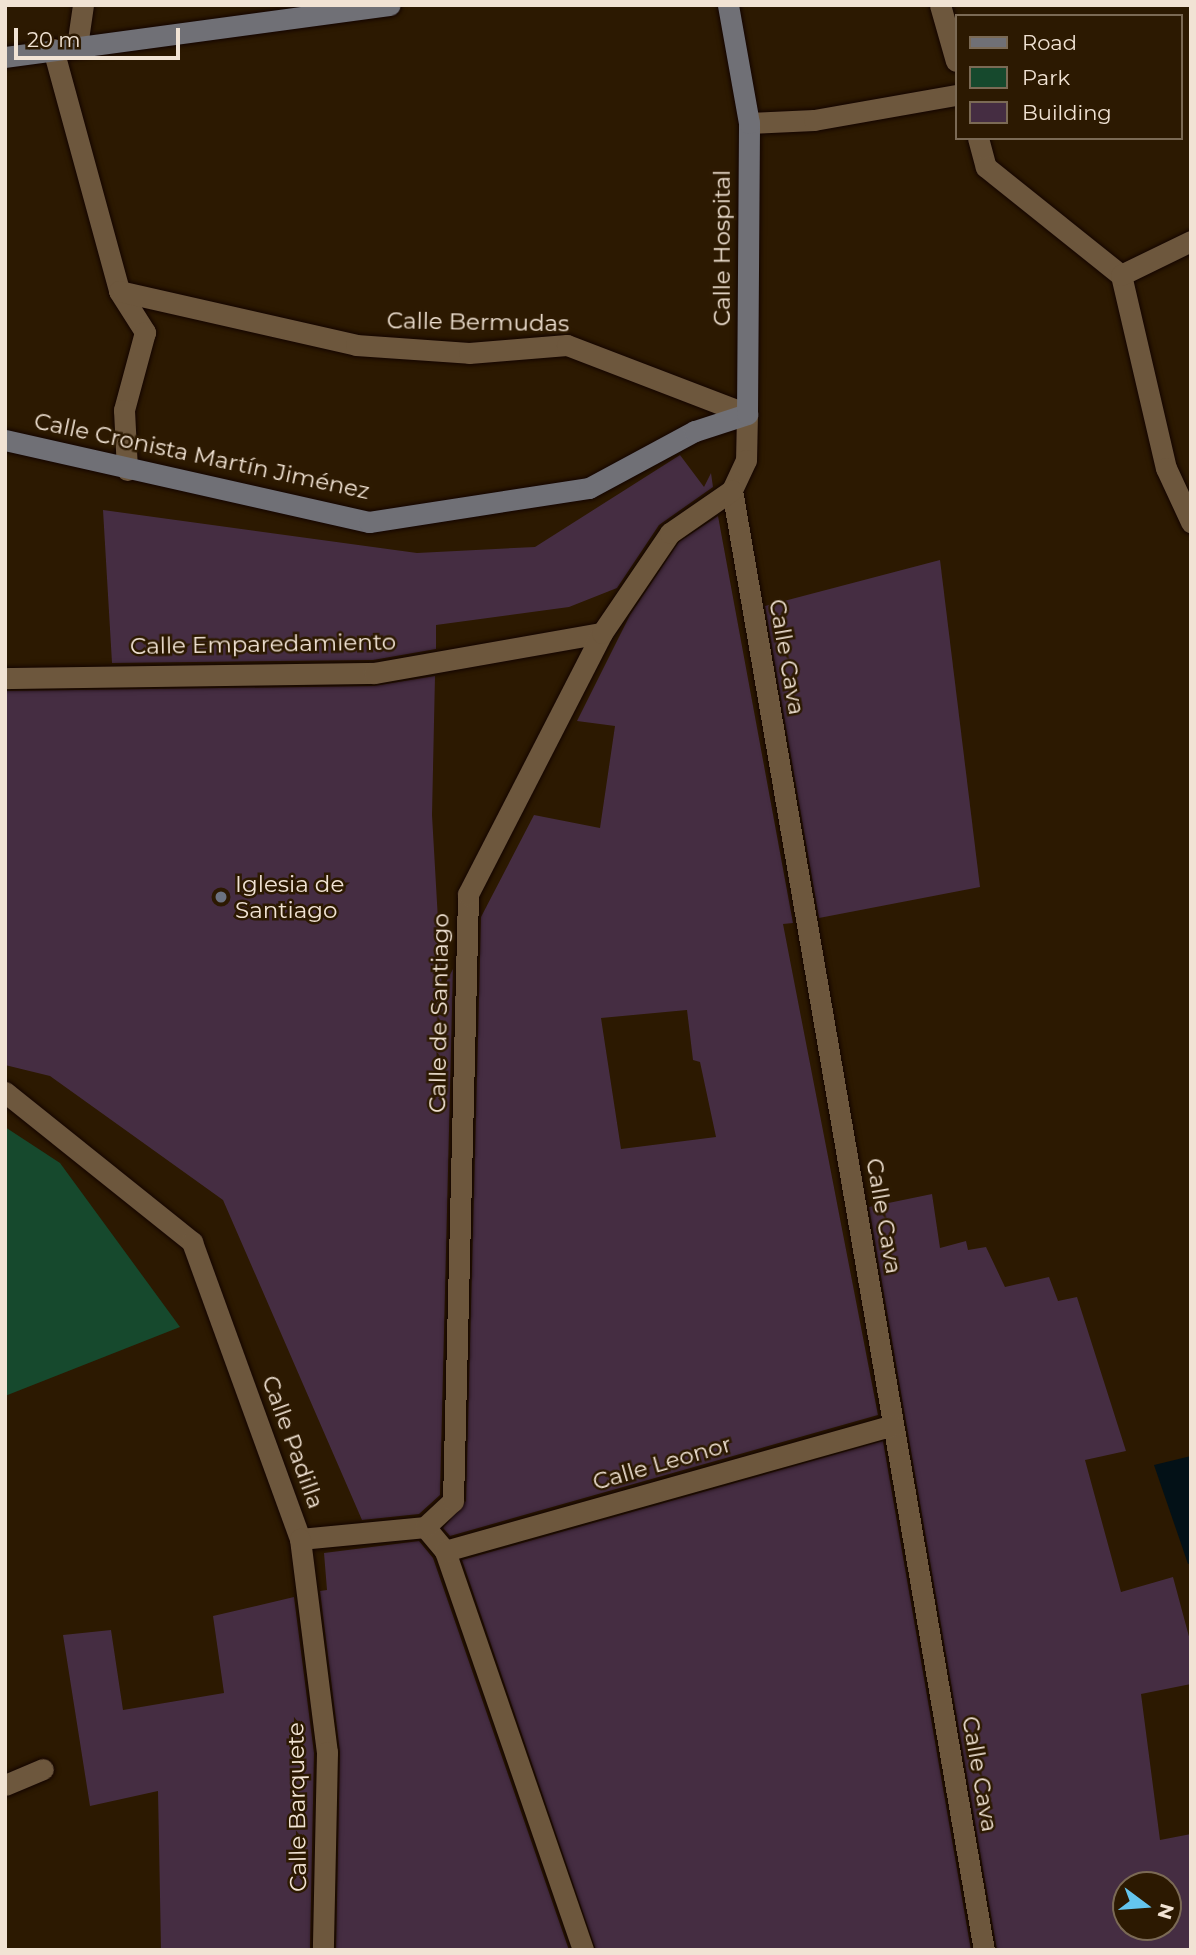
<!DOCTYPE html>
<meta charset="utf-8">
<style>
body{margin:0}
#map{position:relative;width:1196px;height:1955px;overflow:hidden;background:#2c1901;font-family:Montserrat,sans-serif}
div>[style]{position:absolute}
.green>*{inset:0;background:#16492d}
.water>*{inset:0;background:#031117}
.building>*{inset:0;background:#452d42}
.roads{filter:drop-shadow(0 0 2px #130400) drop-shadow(0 0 2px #130400)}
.lane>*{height:21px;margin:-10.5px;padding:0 10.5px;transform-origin:10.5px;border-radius:10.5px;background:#6d573d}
.street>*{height:21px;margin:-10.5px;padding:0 10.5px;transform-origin:10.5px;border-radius:10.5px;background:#6d573d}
.secondary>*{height:21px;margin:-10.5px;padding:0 10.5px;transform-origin:10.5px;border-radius:10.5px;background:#707076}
.dots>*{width:19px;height:19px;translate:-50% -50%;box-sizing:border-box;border:4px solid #2c1901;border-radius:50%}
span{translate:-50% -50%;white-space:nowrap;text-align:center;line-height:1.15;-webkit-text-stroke:5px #2c1901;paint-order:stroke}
.street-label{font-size:23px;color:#f1e3d4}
.poi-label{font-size:23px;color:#f1e3d4}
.left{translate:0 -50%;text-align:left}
.frame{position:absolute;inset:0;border:7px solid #f1e3d4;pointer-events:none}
.legend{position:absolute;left:955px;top:14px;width:228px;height:126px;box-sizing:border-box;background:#2c1901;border:2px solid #7b6a55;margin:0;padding:9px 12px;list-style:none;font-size:21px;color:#f1e3d4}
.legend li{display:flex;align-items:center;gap:14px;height:35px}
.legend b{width:35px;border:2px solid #7b6a55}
.north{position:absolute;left:1112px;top:1871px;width:70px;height:70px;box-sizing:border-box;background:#2c1901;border:2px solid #7b6a55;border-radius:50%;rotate:106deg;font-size:19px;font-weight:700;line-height:28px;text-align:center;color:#f1e3d4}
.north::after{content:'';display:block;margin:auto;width:24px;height:32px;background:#64c5ee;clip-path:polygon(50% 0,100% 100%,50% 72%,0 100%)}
.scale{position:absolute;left:14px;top:28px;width:166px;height:32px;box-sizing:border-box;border:4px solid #f1e3d4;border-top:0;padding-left:9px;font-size:21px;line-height:24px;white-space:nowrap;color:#f1e3d4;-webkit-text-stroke:5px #2c1901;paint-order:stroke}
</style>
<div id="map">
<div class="green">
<i style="clip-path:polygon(5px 1127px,60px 1163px,180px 1327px,5px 1396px)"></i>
</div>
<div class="water">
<i style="clip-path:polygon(1191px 1456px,1191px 1563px,1188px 1564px,1154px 1465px)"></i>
</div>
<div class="building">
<i style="clip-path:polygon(680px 455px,704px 487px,711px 473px,713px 487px,659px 525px,617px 588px,569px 607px,436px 625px,436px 649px,373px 660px,112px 663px,103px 510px,417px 553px,535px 547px)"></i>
<i style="clip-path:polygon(evenodd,718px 516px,793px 923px,783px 924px,878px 1415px,450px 1536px,443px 1528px,466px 1501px,481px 917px,534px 815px,600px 828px,615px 726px,577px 721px,630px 615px,679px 542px,718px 516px,687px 1010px,693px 1060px,700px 1062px,716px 1137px,621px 1149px,601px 1018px,687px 1010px)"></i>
<i style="clip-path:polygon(940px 560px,980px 887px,819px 918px,765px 606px)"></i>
<i style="clip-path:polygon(435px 676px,432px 815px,442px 990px,453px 969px,440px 1495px,419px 1514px,362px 1520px,223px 1200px,50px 1076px,5px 1065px,5px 691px,374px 686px)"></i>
<i style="clip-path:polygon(evenodd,932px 1194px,940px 1248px,966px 1241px,968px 1250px,986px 1247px,1005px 1287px,1049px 1277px,1058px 1301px,1077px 1297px,1126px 1451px,1085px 1460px,1121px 1592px,1173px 1577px,1191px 1644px,1191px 1684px,1141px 1694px,1160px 1840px,1191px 1834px,1191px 1950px,997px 1950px,869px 1207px,932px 1194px,1126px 1885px,1168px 1885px,1168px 1927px,1126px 1927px,1126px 1885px)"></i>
<i style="clip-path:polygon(883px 1441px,971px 1950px,596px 1950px,462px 1560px)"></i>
<i style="clip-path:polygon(419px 1541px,433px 1558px,569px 1950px,336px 1950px,340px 1752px,320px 1591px,327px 1590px,324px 1553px)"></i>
<i style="clip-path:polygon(294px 1597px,314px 1753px,310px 1950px,161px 1950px,158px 1791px,90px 1806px,63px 1635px,111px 1630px,123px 1710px,224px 1693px,213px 1616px)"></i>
</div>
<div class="roads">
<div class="lane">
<i style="left:749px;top:123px;width:65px;rotate:-2.6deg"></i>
<i style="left:814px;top:120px;width:144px;rotate:-10deg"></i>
</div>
<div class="street">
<i style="left:940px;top:5px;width:58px;rotate:74.1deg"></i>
<i style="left:77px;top:46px;width:41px;rotate:-81.7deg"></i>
<i style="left:53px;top:49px;width:251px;rotate:74.7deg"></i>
<i style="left:119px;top:291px;width:49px;rotate:57.6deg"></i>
<i style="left:145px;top:332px;width:81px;rotate:105.1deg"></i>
<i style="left:124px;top:410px;width:60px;rotate:87.1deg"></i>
<i style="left:978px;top:138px;width:30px;rotate:75deg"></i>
<i style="left:986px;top:167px;width:173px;rotate:38.7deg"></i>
<i style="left:1121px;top:275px;width:198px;rotate:76.9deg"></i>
<i style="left:1166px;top:468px;width:60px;rotate:65.2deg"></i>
<i style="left:1121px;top:275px;width:78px;rotate:-25.9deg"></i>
<i style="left:119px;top:291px;width:243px;rotate:12.8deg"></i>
<i style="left:356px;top:345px;width:113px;rotate:4deg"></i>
<i style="left:469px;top:353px;width:98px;rotate:-4.7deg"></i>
<i style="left:567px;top:345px;width:193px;rotate:21deg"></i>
<i style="left:747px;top:414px;width:46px;rotate:91.2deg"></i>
<i style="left:746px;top:460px;width:33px;rotate:115deg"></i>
<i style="left:732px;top:490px;width:1482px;rotate:80.21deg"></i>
<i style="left:5px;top:678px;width:369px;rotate:-0.8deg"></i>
<i style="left:374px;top:673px;width:231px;rotate:-10deg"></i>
<i style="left:5px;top:1092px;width:240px;rotate:38.7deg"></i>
<i style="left:192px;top:1242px;width:316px;rotate:70deg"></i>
<i style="left:300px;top:1539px;width:126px;rotate:-5.5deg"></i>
<i style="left:425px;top:1527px;width:31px;rotate:50deg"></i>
<i style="left:445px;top:1551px;width:422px;rotate:70.9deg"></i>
<i style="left:425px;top:1527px;width:38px;rotate:-43deg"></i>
<i style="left:453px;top:1501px;width:607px;rotate:-88.58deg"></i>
<i style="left:468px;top:894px;width:293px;rotate:-62.8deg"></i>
<i style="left:602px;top:633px;width:121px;rotate:-55.8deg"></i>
<i style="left:670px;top:533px;width:75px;rotate:-34.7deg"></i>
<i style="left:300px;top:1539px;width:215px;rotate:82.8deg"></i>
<i style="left:327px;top:1752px;width:198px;rotate:91.2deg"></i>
<i style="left:445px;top:1551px;width:465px;rotate:-15.7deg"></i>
<i style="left:5px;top:1785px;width:41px;rotate:-22.8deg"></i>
</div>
<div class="secondary">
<i style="left:5px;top:57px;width:388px;rotate:-7.7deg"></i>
<i style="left:5px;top:440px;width:373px;rotate:12.7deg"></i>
<i style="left:369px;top:522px;width:223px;rotate:-8.8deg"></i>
<i style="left:589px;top:488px;width:120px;rotate:-28.3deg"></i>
<i style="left:695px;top:431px;width:55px;rotate:-18.1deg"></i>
<i style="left:747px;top:414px;width:291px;rotate:-89.6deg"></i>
<i style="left:749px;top:123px;width:120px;rotate:-100.1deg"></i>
</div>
</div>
<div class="dots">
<i style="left:221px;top:897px;background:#6b7280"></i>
</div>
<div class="street-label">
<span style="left:722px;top:248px;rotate:-90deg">Calle Hospital</span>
<span style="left:478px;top:322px;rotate:1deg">Calle Bermudas</span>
<span style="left:202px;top:456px;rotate:12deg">Calle Cronista Martín Jiménez</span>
<span style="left:263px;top:644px;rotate:-1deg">Calle Emparedamiento</span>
<span style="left:787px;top:657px;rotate:80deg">Calle Cava</span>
<span style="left:439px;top:1013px;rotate:-89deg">Calle de Santiago</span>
<span style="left:884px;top:1216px;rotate:80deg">Calle Cava</span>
<span style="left:293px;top:1442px;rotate:70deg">Calle Padilla</span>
<span style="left:662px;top:1463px;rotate:-16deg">Calle Leonor</span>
<span style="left:980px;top:1774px;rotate:80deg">Calle Cava</span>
<span style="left:297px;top:1807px;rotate:-91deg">Calle Barquete</span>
</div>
<div class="poi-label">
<span class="left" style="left:235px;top:897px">Iglesia de<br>Santiago</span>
</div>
<div class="frame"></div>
<ul class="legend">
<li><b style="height:9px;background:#707076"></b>Road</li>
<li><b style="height:19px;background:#16492d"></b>Park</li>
<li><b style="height:19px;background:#452d42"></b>Building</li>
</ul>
<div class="north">N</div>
<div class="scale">20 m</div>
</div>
